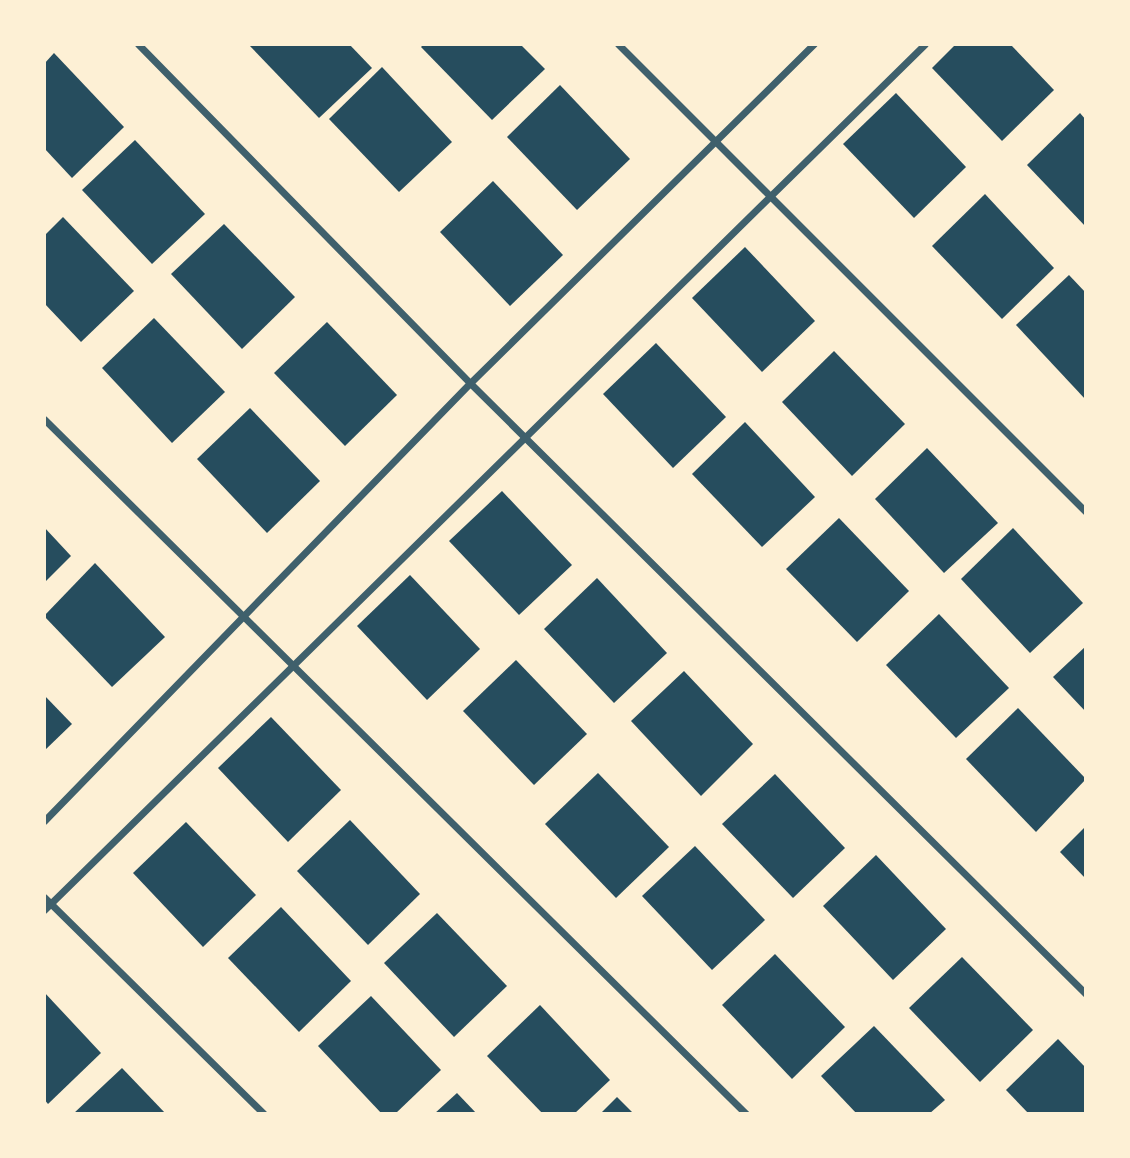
<!DOCTYPE html>
<style>
body{margin:0}
#map{position:relative;width:1130px;height:1158px;overflow:hidden;background:#fdf0d5;font-family:"Libre Baskerville",serif}
div>[style]{position:absolute}
.building>*{inset:0;background:#264d5e}
.minor>*{height:7px;margin:-3.5px;padding:0 3.5px;transform-origin:3.5px;border-radius:3.5px;background:#3f606c}
span{translate:-50% -50%;white-space:nowrap;text-align:center;line-height:1.15;-webkit-text-stroke:6px #fdf0d5;paint-order:stroke}
.frame{position:absolute;inset:0;border:46px solid #fdf0d5;pointer-events:none}
</style>
<div id="map">
<div class="building">
<i style="clip-path:polygon(248px 44px,349px 44px,372px 68px,319px 118px)"></i>
<i style="clip-path:polygon(424px 44px,520px 44px,545px 69px,492px 120px,421px 47px)"></i>
<i style="clip-path:polygon(956px 44px,1010px 44px,1054px 90px,1002px 141px,932px 68px)"></i>
<i style="clip-path:polygon(54px 53px,124px 127px,72px 178px,44px 148px,44px 64px)"></i>
<i style="clip-path:polygon(382px 67px,452px 142px,399px 192px,329px 119px)"></i>
<i style="clip-path:polygon(560px 85px,630px 159px,577px 210px,507px 137px)"></i>
<i style="clip-path:polygon(896px 93px,966px 167px,914px 218px,843px 144px)"></i>
<i style="clip-path:polygon(1080px 113px,1086px 120px,1086px 227px,1027px 165px)"></i>
<i style="clip-path:polygon(135px 140px,205px 214px,152px 264px,82px 190px)"></i>
<i style="clip-path:polygon(493px 181px,563px 255px,510px 306px,440px 232px)"></i>
<i style="clip-path:polygon(985px 194px,1054px 268px,1002px 319px,932px 246px)"></i>
<i style="clip-path:polygon(63px 217px,134px 291px,81px 342px,44px 303px,44px 236px)"></i>
<i style="clip-path:polygon(224px 224px,295px 297px,242px 349px,171px 274px)"></i>
<i style="clip-path:polygon(745px 247px,815px 321px,762px 372px,692px 298px)"></i>
<i style="clip-path:polygon(1069px 275px,1086px 293px,1086px 400px,1016px 325px)"></i>
<i style="clip-path:polygon(154px 318px,225px 392px,172px 443px,102px 368px)"></i>
<i style="clip-path:polygon(327px 322px,397px 395px,345px 446px,274px 373px)"></i>
<i style="clip-path:polygon(656px 343px,726px 417px,673px 468px,603px 394px)"></i>
<i style="clip-path:polygon(834px 351px,905px 424px,852px 476px,782px 402px)"></i>
<i style="clip-path:polygon(250px 408px,320px 481px,267px 533px,197px 459px)"></i>
<i style="clip-path:polygon(745px 422px,815px 497px,762px 547px,692px 474px)"></i>
<i style="clip-path:polygon(927px 448px,998px 523px,944px 573px,875px 499px)"></i>
<i style="clip-path:polygon(502px 491px,572px 565px,519px 615px,449px 541px)"></i>
<i style="clip-path:polygon(839px 518px,909px 591px,857px 642px,786px 569px)"></i>
<i style="clip-path:polygon(44px 527px,71px 556px,44px 583px)"></i>
<i style="clip-path:polygon(1013px 528px,1083px 603px,1030px 653px,961px 579px)"></i>
<i style="clip-path:polygon(95px 563px,165px 637px,112px 687px,44px 616px)"></i>
<i style="clip-path:polygon(410px 575px,480px 649px,427px 700px,357px 626px)"></i>
<i style="clip-path:polygon(597px 578px,667px 653px,614px 703px,544px 629px)"></i>
<i style="clip-path:polygon(939px 614px,1009px 688px,956px 738px,886px 665px)"></i>
<i style="clip-path:polygon(1086px 646px,1086px 712px,1053px 677px)"></i>
<i style="clip-path:polygon(516px 660px,587px 734px,534px 785px,463px 711px)"></i>
<i style="clip-path:polygon(684px 671px,753px 744px,701px 796px,631px 721px)"></i>
<i style="clip-path:polygon(44px 695px,72px 724px,44px 751px)"></i>
<i style="clip-path:polygon(1018px 708px,1086px 779px,1036px 832px,966px 759px)"></i>
<i style="clip-path:polygon(271px 717px,341px 790px,288px 842px,218px 768px)"></i>
<i style="clip-path:polygon(598px 773px,669px 847px,616px 898px,545px 824px)"></i>
<i style="clip-path:polygon(775px 774px,845px 848px,793px 898px,722px 824px)"></i>
<i style="clip-path:polygon(350px 820px,420px 894px,368px 945px,297px 871px)"></i>
<i style="clip-path:polygon(186px 822px,256px 895px,203px 947px,133px 873px)"></i>
<i style="clip-path:polygon(1086px 826px,1086px 879px,1060px 852px)"></i>
<i style="clip-path:polygon(695px 846px,765px 920px,712px 970px,642px 896px)"></i>
<i style="clip-path:polygon(876px 855px,946px 929px,893px 980px,823px 906px)"></i>
<i style="clip-path:polygon(281px 907px,351px 981px,299px 1032px,228px 958px)"></i>
<i style="clip-path:polygon(437px 913px,507px 986px,454px 1037px,384px 963px)"></i>
<i style="clip-path:polygon(775px 954px,845px 1027px,792px 1079px,722px 1005px)"></i>
<i style="clip-path:polygon(962px 957px,1033px 1030px,980px 1082px,909px 1008px)"></i>
<i style="clip-path:polygon(44px 992px,101px 1053px,48px 1104px,44px 1099px)"></i>
<i style="clip-path:polygon(371px 996px,441px 1070px,395px 1114px,382px 1114px,318px 1046px)"></i>
<i style="clip-path:polygon(540px 1005px,610px 1080px,574px 1114px,543px 1114px,487px 1056px)"></i>
<i style="clip-path:polygon(874px 1026px,945px 1100px,929px 1114px,857px 1114px,821px 1076px)"></i>
<i style="clip-path:polygon(1058px 1039px,1086px 1068px,1086px 1114px,1029px 1114px,1006px 1090px)"></i>
<i style="clip-path:polygon(122px 1068px,166px 1114px,73px 1114px)"></i>
<i style="clip-path:polygon(457px 1093px,477px 1114px,434px 1114px)"></i>
<i style="clip-path:polygon(617px 1097px,634px 1114px,600px 1114px)"></i>
</div>
<div class="minor">
<i style="left:138px;top:44px;width:474px;rotate:45.6deg"></i>
<i style="left:470px;top:383px;width:868px;rotate:44.77deg"></i>
<i style="left:618px;top:44px;width:662px;rotate:45deg"></i>
<i style="left:44px;top:419px;width:988px;rotate:44.71deg"></i>
<i style="left:44px;top:821px;width:611px;rotate:-45.8deg"></i>
<i style="left:470px;top:383px;width:483px;rotate:-44.6deg"></i>
<i style="left:44px;top:897px;width:309px;rotate:44.6deg"></i>
<i style="left:44px;top:910px;width:1235px;rotate:-44.51deg"></i>
</div>
<div class="frame"></div>
</div>
